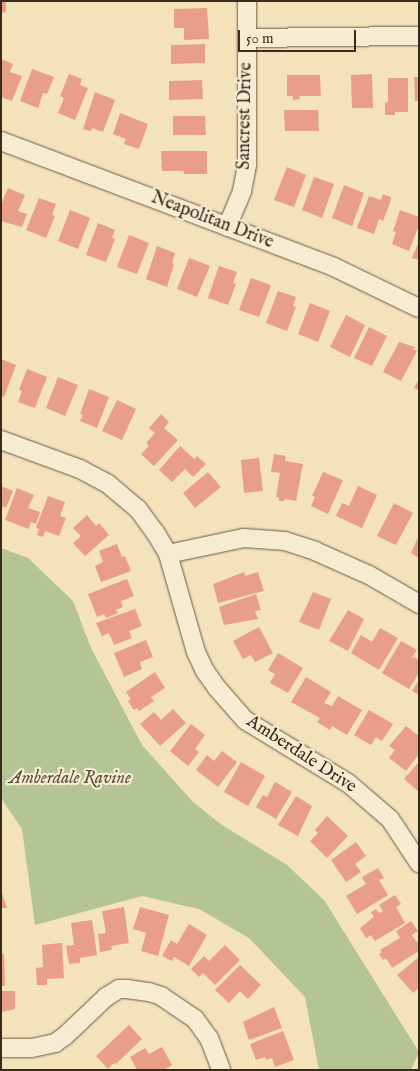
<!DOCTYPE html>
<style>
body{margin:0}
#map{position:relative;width:420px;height:1071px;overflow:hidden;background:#f3e2ba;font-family:"IM FELL English",serif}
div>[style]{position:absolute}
.green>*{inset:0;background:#b4c495}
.building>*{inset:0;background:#e99e89}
.roads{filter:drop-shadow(0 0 1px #685a44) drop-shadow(0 0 1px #685a44)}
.minor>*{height:18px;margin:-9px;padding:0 9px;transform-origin:9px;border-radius:9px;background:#f7ecd2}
span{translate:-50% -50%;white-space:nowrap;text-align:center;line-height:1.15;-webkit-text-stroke:4.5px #f7ecd2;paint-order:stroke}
.street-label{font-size:18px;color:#392c1d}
.park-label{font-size:18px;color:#58523b;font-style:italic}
.frame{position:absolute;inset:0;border:2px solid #392c1d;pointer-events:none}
.scale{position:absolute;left:238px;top:30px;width:118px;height:22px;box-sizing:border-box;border:2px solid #392c1d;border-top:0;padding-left:6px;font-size:15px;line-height:18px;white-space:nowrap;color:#392c1d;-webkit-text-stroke:4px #f7ecd2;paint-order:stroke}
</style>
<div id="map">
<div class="green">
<i style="clip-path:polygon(1px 548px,28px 558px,73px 601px,91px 648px,142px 745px,193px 802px,222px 825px,287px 865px,324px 900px,419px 1052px,411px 1070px,319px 1070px,305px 997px,249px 938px,199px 909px,142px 896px,35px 925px,22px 829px,1px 798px)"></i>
</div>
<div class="building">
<i style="clip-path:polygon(1px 1px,6px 1px,6px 12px,1px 13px)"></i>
<i style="clip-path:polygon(207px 8px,209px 39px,184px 40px,184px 28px,174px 28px,174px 9px)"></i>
<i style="clip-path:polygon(205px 44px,205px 63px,171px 64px,171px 45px)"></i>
<i style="clip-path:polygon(1px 59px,13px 64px,10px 72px,22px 76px,12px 101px,1px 97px)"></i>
<i style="clip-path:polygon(32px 69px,54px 77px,47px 94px,43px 93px,38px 108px,20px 101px)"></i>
<i style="clip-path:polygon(69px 74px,82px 79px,80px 85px,88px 88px,75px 120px,58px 113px,64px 98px,60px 96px)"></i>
<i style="clip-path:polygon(372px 74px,373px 108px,352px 108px,351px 75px)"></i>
<i style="clip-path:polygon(287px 75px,320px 75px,321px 96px,299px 96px,300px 99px,293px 100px,293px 96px,287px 96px)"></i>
<i style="clip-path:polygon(414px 77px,419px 77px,419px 101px,415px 101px)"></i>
<i style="clip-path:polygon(388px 78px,408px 78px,408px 112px,395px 112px,395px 115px,385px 115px,385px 103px,388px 102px)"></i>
<i style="clip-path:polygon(202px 80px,203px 99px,169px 100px,169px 81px)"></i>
<i style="clip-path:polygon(95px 92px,115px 100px,103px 132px,92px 128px,91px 131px,83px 129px)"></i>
<i style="clip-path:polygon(284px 110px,318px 110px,319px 131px,285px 131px)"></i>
<i style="clip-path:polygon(120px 113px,148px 124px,139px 149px,124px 144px,126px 139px,113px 134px)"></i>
<i style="clip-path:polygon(173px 116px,205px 116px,206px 135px,173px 135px)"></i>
<i style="clip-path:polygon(161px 151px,207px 151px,207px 174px,184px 174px,184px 171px,162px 171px)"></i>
<i style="clip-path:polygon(287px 167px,306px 175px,294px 207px,274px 200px)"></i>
<i style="clip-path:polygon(314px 177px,334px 184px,322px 218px,302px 210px)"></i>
<i style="clip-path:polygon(344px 185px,364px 193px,352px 226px,332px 218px)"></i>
<i style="clip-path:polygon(8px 188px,25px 195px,18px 211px,27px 214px,22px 227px,1px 221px,1px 205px)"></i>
<i style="clip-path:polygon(383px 194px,391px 197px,390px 203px,383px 221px,379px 219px,374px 234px,357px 228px,369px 196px,381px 200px)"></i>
<i style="clip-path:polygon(39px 198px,56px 204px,52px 215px,55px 216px,46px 238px,26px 230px)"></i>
<i style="clip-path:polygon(70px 210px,90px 218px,78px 249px,58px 241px)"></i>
<i style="clip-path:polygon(400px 210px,419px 217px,419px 225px,409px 251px,392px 244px,396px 232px,393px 231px)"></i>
<i style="clip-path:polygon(98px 223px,115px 230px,112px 238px,115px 239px,106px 262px,86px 255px)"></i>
<i style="clip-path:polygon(129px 235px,149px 243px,137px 274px,117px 267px)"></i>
<i style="clip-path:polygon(419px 241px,419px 260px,412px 258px)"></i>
<i style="clip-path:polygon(157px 246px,175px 253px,172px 263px,174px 264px,167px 287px,146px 279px)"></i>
<i style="clip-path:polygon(189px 258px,210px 266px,197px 297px,177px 289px)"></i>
<i style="clip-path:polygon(219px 266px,237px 272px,233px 283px,236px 284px,228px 305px,208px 298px)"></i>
<i style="clip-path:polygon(251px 278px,271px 285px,259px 317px,239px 310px)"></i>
<i style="clip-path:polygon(278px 291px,296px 297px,293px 306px,296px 307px,287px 331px,266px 323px)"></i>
<i style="clip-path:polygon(310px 303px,330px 311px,318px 342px,298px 334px)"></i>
<i style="clip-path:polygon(346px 315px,365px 325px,350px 357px,330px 347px)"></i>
<i style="clip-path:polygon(369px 327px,387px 336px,372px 366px,354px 358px)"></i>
<i style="clip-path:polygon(399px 342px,415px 347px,413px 349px,417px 351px,401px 381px,383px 372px)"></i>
<i style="clip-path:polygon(1px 359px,16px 365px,4px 397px,1px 396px)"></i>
<i style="clip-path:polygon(27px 369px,47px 377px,35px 408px,18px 402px,22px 391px,19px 390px)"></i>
<i style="clip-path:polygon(58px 377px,78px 385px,65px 416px,46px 408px)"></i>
<i style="clip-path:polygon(419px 379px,419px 390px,414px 388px)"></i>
<i style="clip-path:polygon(89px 389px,109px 397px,97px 428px,80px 421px,83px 415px,80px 414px)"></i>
<i style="clip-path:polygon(117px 400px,136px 409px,122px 440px,102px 431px)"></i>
<i style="clip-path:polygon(161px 414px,169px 422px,164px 428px,178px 440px,154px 466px,141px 454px,149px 446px,146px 443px,155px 433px,149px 428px)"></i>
<i style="clip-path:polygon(180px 446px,194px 459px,197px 456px,206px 464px,193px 477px,185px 469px,172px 482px,159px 470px)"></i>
<i style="clip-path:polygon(274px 454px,286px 456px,285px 461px,303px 464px,296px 501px,285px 499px,284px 501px,279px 501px,279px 498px,276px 497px,280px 473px,271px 472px)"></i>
<i style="clip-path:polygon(259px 458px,263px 491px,244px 493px,241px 460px)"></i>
<i style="clip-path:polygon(208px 472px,221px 487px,195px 508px,183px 493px)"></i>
<i style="clip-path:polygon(323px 472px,343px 480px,328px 514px,311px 506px,315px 497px,312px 496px)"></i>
<i style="clip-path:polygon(1px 486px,13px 491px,6px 508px,3px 506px,1px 511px)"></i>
<i style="clip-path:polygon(358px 486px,377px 495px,362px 528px,336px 516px,342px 503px,349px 506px)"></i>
<i style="clip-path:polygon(17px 488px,34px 495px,28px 508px,40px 512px,36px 524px,31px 522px,29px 529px,5px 520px)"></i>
<i style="clip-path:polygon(48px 496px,65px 502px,60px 516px,66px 518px,59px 536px,45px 531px,43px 537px,37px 535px,39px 529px,36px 528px)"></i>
<i style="clip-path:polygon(394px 503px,413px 513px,396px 545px,377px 536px)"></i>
<i style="clip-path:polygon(87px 515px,96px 526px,99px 523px,109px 535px,85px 556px,73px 543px,81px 536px,73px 528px)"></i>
<i style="clip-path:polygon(419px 535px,419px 558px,411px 553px)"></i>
<i style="clip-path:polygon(117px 544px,122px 557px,125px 556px,131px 571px,101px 582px,95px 566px,103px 562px,99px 551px)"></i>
<i style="clip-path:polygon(244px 572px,245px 576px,258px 572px,264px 591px,218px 603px,213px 584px)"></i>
<i style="clip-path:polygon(127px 579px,134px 596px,121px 601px,123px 607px,116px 610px,118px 613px,106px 618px,104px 614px,97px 617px,88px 594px)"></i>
<i style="clip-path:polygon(313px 592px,331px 599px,319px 630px,299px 622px)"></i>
<i style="clip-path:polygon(256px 594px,261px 610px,255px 611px,258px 619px,224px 625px,219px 607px)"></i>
<i style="clip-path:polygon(135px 609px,142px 626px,129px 631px,132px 638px,114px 645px,109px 633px,102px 636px,96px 623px)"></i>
<i style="clip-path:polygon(348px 610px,364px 619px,348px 651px,329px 641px)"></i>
<i style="clip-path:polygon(259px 627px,273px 653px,255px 662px,251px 655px,243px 659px,233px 641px)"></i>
<i style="clip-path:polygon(380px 628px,398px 638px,379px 670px,351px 653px,361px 635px,372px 642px)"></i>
<i style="clip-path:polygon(146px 640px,153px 657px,140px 662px,142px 669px,124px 677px,114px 653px)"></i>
<i style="clip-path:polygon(401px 641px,417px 650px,411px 659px,414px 657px,419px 660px,419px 673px,409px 689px,382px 673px)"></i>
<i style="clip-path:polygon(278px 653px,303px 668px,288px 693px,270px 683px,275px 674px,268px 670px)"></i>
<i style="clip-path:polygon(155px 672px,165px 688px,151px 697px,154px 701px,139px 711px,137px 708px,134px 710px,128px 701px,131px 699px,126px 692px)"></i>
<i style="clip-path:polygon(306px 677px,331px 692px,324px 703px,332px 706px,338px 696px,362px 710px,347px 735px,332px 726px,330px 730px,317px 722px,320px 718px,291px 702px)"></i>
<i style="clip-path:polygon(419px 680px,419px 695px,412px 691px)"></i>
<i style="clip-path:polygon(173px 709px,186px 723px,160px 746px,140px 724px,154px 712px,161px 720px)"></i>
<i style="clip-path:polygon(369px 710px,393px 724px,382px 741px,376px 737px,371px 745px,354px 735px)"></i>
<i style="clip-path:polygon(191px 724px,205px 735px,195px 749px,199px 752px,188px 766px,170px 751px)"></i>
<i style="clip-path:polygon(406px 726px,419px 736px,419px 754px,406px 771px,389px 758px,395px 750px,389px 746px)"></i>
<i style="clip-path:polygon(222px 751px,237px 762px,218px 787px,196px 770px,207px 755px,214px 761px)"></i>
<i style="clip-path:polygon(241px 762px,265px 776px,248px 806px,224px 792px)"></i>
<i style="clip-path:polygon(419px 762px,419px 792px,404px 779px)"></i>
<i style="clip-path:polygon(275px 782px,292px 792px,276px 819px,256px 807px,263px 795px,267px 797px)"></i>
<i style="clip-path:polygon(296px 796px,312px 806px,298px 836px,278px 825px)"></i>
<i style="clip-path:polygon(327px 816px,348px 836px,327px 858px,310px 841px,318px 833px,315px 830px)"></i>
<i style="clip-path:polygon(356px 842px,366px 856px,355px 864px,361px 872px,346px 882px,331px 860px)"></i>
<i style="clip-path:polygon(378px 868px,384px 878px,379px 880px,388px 895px,357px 914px,346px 896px,366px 884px,362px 877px)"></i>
<i style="clip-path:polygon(2px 893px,7px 908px,1px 908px)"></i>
<i style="clip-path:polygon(395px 895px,401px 904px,396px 907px,405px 923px,375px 941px,371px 935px,366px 938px,360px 928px,374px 917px,371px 912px,376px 909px,379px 913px,383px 911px,379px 905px)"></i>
<i style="clip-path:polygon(124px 907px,129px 943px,111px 946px,112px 950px,100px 952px,98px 934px,106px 933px,102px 911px)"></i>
<i style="clip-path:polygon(140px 907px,169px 915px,158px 956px,141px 951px,146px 933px,133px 929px)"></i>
<i style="clip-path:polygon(92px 920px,97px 955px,80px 958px,80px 963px,69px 964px,66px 946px,74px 945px,71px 923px)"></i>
<i style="clip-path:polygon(411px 921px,418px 931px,412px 935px,419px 945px,419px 951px,392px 968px,386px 958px,383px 960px,379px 954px,382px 952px,380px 950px,400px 938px,396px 931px)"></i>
<i style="clip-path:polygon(189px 924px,207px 935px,189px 966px,174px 957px,172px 961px,162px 956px,171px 940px,177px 944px)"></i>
<i style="clip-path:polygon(62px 943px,64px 978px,47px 979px,47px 985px,37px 985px,36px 968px,43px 967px,42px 945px)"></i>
<i style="clip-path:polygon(225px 945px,240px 960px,215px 985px,203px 973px,199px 977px,191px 969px,204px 956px,209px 961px)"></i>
<i style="clip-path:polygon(1px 954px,4px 954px,5px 986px,1px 986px)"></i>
<i style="clip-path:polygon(419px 957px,419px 988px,413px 993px,397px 975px)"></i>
<i style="clip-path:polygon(240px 965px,261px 985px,248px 999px,240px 991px,229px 1003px,215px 990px)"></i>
<i style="clip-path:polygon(1px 991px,15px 991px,15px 1009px,1px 1012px)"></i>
<i style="clip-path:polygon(274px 1007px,282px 1028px,249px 1040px,243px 1022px)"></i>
<i style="clip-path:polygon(129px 1025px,142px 1039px,116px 1064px,114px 1063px,108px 1069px,96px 1056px)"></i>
<i style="clip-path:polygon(283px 1031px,294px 1060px,275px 1067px,272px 1058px,266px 1060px,265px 1057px,256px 1060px,250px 1044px)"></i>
<i style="clip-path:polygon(162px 1047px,172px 1065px,164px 1070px,137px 1070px,130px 1057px,145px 1048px,149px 1054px)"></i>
</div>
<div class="roads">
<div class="minor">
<i style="left:247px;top:38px;width:172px;rotate:-0.7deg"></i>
<i style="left:1px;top:141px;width:356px;rotate:20.7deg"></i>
<i style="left:334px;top:267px;width:94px;rotate:25.8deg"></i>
<i style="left:227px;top:227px;width:39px;rotate:-67deg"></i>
<i style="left:242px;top:191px;width:26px;rotate:-79deg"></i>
<i style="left:247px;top:165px;width:164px;rotate:-90deg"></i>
<i style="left:1px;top:440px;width:84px;rotate:20.2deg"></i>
<i style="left:80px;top:469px;width:32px;rotate:28deg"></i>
<i style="left:108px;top:484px;width:39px;rotate:40deg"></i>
<i style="left:138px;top:509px;width:29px;rotate:54deg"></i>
<i style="left:155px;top:532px;width:26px;rotate:59deg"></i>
<i style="left:168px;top:554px;width:102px;rotate:74.1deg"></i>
<i style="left:196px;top:652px;width:21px;rotate:65deg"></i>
<i style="left:205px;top:671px;width:21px;rotate:55deg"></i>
<i style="left:217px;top:688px;width:43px;rotate:48.8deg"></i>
<i style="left:245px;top:720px;width:121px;rotate:31.5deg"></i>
<i style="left:348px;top:783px;width:55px;rotate:40.6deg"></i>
<i style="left:390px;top:819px;width:53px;rotate:56.6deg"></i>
<i style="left:168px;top:554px;width:78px;rotate:-11.9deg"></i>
<i style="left:244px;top:538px;width:41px;rotate:4.2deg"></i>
<i style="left:285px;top:541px;width:32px;rotate:18deg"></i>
<i style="left:315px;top:551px;width:59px;rotate:24deg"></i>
<i style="left:369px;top:575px;width:58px;rotate:30.1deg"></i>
<i style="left:1px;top:1048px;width:31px"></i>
<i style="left:32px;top:1048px;width:24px;rotate:-12deg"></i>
<i style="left:55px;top:1043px;width:12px;rotate:-35deg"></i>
<i style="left:65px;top:1036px;width:57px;rotate:-43.6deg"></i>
<i style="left:106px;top:997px;width:15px;rotate:-32deg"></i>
<i style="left:119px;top:989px;width:8px"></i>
<i style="left:127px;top:989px;width:22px;rotate:8deg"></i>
<i style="left:149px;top:992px;width:13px;rotate:18deg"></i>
<i style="left:161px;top:996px;width:41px;rotate:34.1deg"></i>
<i style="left:195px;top:1019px;width:24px;rotate:54deg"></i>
<i style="left:209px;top:1038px;width:34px;rotate:69deg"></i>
</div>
</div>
<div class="street-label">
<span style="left:246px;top:116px;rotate:-89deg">Sancrest Drive</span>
<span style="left:212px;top:221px;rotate:21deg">Neapolitan Drive</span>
<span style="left:301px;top:755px;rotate:33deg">Amberdale Drive</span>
</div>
<div class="park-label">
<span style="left:70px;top:779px">Amberdale Ravine</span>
</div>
<div class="frame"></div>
<div class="scale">50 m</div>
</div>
